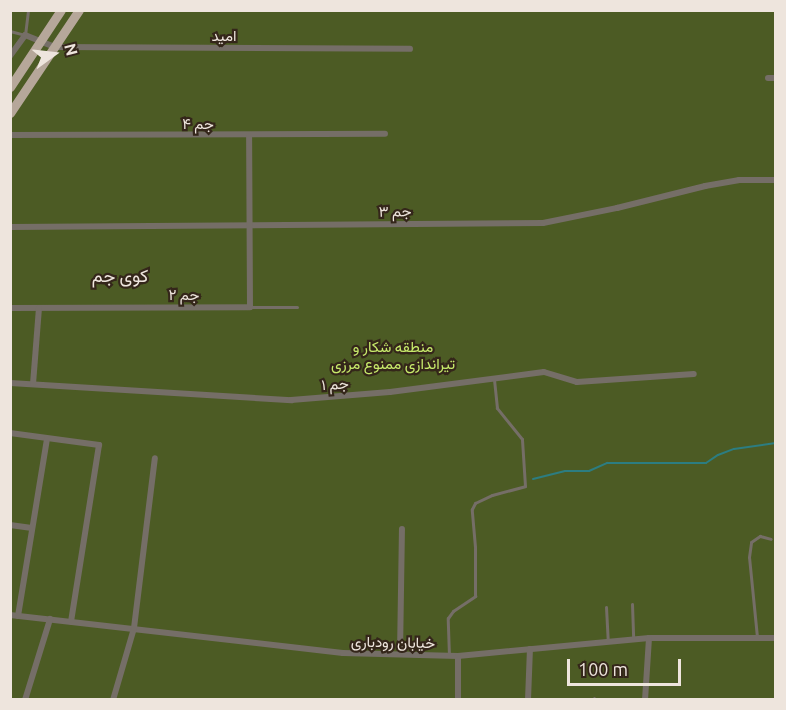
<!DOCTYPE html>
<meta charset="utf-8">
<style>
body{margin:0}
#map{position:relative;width:786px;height:710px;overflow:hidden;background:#3e3023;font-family:Ubuntu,Vazirmatn,sans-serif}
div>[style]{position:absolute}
.green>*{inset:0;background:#4c5b24}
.stream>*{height:2px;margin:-1px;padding:0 1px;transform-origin:1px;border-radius:1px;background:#2c7d81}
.service>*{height:3px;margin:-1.5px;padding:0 1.5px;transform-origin:1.5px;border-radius:1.5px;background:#756e67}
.minor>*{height:6px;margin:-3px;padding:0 3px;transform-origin:3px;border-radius:3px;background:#756e67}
.primary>*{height:9px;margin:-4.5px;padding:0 4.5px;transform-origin:4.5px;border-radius:4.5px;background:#b6a79a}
span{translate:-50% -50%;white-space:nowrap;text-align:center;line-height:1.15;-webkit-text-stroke:4.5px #34261a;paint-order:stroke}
.street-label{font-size:15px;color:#eee5dd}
.park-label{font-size:15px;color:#c7ea6b}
.quarter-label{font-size:18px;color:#eee5dd}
.frame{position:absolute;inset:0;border:12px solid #eee5dd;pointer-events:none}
.north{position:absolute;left:24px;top:24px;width:60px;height:60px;-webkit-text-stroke:4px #34261a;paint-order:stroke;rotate:75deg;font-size:16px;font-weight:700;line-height:24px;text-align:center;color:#eee5dd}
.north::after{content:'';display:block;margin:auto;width:21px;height:27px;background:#eee5dd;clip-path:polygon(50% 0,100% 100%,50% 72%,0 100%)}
.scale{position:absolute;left:567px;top:659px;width:114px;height:27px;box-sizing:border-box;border:3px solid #eee5dd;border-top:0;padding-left:8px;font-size:18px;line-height:21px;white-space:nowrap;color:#eee5dd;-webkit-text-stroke:4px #34261a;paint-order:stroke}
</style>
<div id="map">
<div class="green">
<i style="clip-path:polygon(11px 11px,775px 11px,775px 699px,11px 699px)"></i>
</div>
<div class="stream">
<i style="left:533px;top:479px;width:33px;rotate:-14deg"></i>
<i style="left:565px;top:471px;width:24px"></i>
<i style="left:589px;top:471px;width:20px;rotate:-24deg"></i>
<i style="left:607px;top:463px;width:99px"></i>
<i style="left:706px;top:463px;width:14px;rotate:-34deg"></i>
<i style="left:718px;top:455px;width:17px;rotate:-21deg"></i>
<i style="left:734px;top:449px;width:42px;rotate:-8.1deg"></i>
</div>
<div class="service">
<i style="left:148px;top:10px;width:72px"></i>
<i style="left:10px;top:31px;width:16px;rotate:15deg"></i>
<i style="left:25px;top:35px;width:25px;rotate:-83deg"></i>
<i style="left:250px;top:307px;width:47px"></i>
<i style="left:632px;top:604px;width:34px;rotate:88deg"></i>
<i style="left:606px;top:607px;width:35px;rotate:87deg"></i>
<i style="left:757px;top:637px;width:80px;rotate:-95.7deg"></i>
<i style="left:749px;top:557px;width:15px;rotate:-82deg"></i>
<i style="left:751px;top:542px;width:11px;rotate:-34deg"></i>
<i style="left:760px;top:536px;width:11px;rotate:15deg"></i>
<i style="left:449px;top:656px;width:38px;rotate:-92deg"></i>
<i style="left:448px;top:618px;width:9px;rotate:-54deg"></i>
<i style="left:453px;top:611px;width:27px;rotate:-34deg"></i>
<i style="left:475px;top:596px;width:49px;rotate:-90deg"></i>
<i style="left:475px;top:547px;width:38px;rotate:-95deg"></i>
<i style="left:472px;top:509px;width:7px;rotate:-63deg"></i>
<i style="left:475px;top:503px;width:19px;rotate:-25deg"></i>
<i style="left:492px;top:495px;width:34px;rotate:-15deg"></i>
<i style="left:525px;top:486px;width:47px;rotate:-93.7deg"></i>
<i style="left:522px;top:439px;width:40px;rotate:-129deg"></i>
<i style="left:497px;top:408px;width:29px;rotate:-96deg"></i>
<i style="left:594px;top:700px;width:2px;rotate:-90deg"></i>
</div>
<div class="minor">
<i style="left:10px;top:56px;width:26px;rotate:-54deg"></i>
<i style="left:25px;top:35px;width:31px;rotate:22deg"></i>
<i style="left:54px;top:47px;width:356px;rotate:0.3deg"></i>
<i style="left:768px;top:78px;width:8px"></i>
<i style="left:10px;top:135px;width:375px;rotate:-0.2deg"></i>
<i style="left:10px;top:227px;width:533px;rotate:-0.43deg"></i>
<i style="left:543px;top:223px;width:76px;rotate:-11.5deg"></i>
<i style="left:617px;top:208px;width:91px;rotate:-14deg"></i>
<i style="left:705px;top:186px;width:35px;rotate:-10deg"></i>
<i style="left:739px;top:180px;width:37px"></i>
<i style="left:10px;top:308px;width:240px;rotate:-0.2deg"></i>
<i style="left:250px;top:307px;width:171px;rotate:-90.3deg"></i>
<i style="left:10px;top:383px;width:282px;rotate:3.5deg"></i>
<i style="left:291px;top:400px;width:99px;rotate:-4.6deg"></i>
<i style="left:390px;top:392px;width:155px;rotate:-7.4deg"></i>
<i style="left:544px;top:372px;width:34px;rotate:17deg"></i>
<i style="left:577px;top:382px;width:117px;rotate:-3.9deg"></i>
<i style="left:33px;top:384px;width:76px;rotate:-85.5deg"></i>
<i style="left:10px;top:433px;width:90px;rotate:7.7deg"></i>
<i style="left:99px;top:445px;width:179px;rotate:99deg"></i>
<i style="left:10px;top:525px;width:22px;rotate:8deg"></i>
<i style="left:10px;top:615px;width:335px;rotate:6.5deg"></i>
<i style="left:343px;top:653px;width:115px;rotate:1.5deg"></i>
<i style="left:458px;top:656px;width:192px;rotate:-5.4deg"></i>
<i style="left:649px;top:638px;width:127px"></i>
<i style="left:18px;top:616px;width:180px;rotate:-80.7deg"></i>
<i style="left:400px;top:654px;width:125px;rotate:-89.1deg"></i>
<i style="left:25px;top:700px;width:85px;rotate:-72.8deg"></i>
<i style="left:113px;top:700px;width:75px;rotate:-73.7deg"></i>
<i style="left:134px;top:628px;width:171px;rotate:-83deg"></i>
<i style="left:458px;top:700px;width:44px;rotate:-90deg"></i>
<i style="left:528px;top:700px;width:51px;rotate:-87.8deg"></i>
<i style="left:645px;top:700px;width:62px;rotate:-86.3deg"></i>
</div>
<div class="primary">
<i style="left:10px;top:87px;width:92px;rotate:-56.5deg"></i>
<i style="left:10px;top:113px;width:124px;rotate:-56.2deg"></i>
</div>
<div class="street-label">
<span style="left:224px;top:36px">امید</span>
<span style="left:198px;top:124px">جم ۴</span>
<span style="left:395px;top:211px;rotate:-1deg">جم ۳</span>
<span style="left:184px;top:295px">جم ۲</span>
<span style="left:335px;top:384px;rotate:-4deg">جم ۱</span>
<span style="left:393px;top:642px;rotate:1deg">خیابان رودباری</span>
</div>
<div class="park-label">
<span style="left:393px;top:355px">منطقه شکار و<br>تیراندازی ممنوع مرزی</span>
</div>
<div class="quarter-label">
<span style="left:120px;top:275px">کوی جم</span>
</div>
<div class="frame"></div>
<div class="north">N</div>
<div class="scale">100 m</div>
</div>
